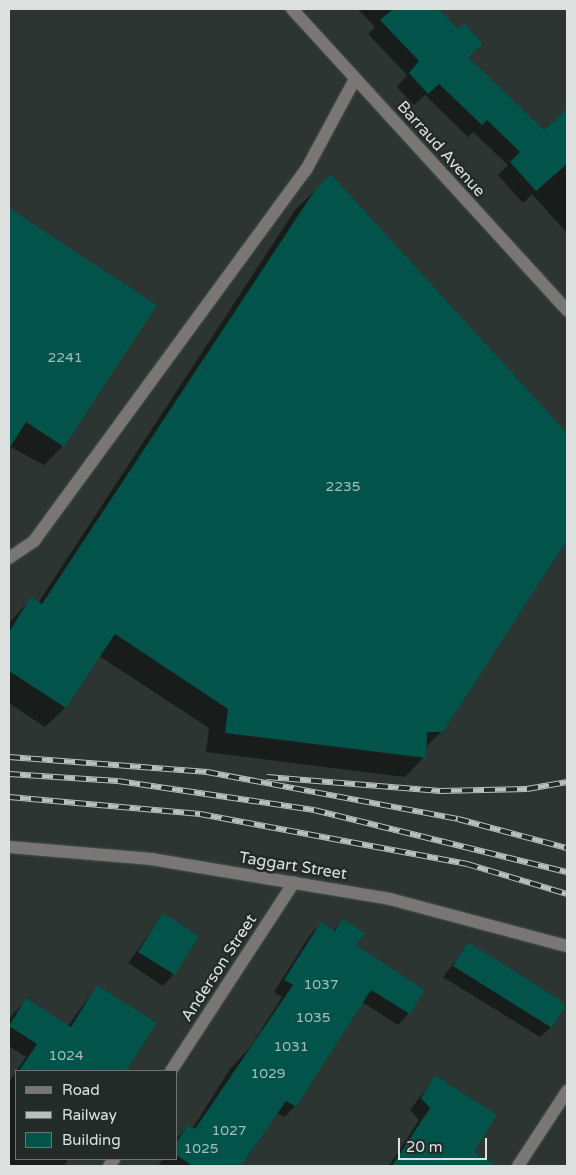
<!DOCTYPE html>
<style>
body{margin:0}
#map{position:relative;width:576px;height:1175px;overflow:hidden;background:#2d3533;font-family:"Varela Round",sans-serif}
div>[style]{position:absolute}
.shadow>*{inset:0;background:#0007}
.building>*{inset:0;background:#02544b}
.roads{filter:drop-shadow(0 0 1px #49514f) drop-shadow(0 0 1px #49514f)}
.minor>*{height:12px;margin:-6px;padding:0 6px;transform-origin:6px;border-radius:6px;background:#7a7676}
.rail>*{height:5.5px;margin-top:-2.75px;transform-origin:0;background:repeating-linear-gradient(90deg,#232b29 0 11px,#b9bfbe 0 22px);box-sizing:border-box;border-block:1px solid #b9bfbe}
span{translate:-50% -50%;white-space:nowrap;text-align:center;line-height:1.15;-webkit-text-stroke:5px #232b29;paint-order:stroke}
.number-label{font-size:14px;color:#a6bebb}
.number-label span{-webkit-text-stroke-width:0}
.street-label{font-size:16px;color:#dce1e0}
.frame{position:absolute;inset:0;border:10px solid #dce1e0;pointer-events:none}
.legend{position:absolute;left:15px;top:1070px;width:162px;height:90px;box-sizing:border-box;background:#232b29;border:1px solid #6d7472;margin:0;padding:6px 9px;list-style:none;font-size:15px;color:#dce1e0}
.legend li{display:flex;align-items:center;gap:10px;height:25px}
.legend b{width:25px;border:1px solid #6d7472}
.scale{position:absolute;left:398px;top:1138px;width:89px;height:22px;box-sizing:border-box;border:2px solid #dce1e0;border-top:0;padding-left:6px;font-size:15px;line-height:18px;white-space:nowrap;color:#dce1e0;-webkit-text-stroke:4px #232b29;paint-order:stroke}
</style>
<div id="map">
<div class="shadow">
<i style="clip-path:polygon(358px 9px,438px 9px,458px 31px,466px 58px,544px 132px,563px 115px,567px 120px,567px 233px,532px 194px,523px 203px,498px 175px,508px 165px,473px 132px,468px 137px,425px 95px,414px 105px,397px 87px,407px 75px,368px 34px,375px 27px)"></i>
<i style="clip-path:polygon(330px 176px,567px 435px,567px 538px,442px 731px,425px 748px,424px 757px,405px 777px,206px 752px,209px 728px,99px 656px,65px 708px,45px 727px,9px 703px,9px 623px,31px 599px,38px 603px,295px 210px)"></i>
<i style="clip-path:polygon(9px 210px,155px 305px,63px 446px,44px 465px,9px 446px)"></i>
<i style="clip-path:polygon(163px 915px,174px 974px,163px 986px,128px 963px)"></i>
<i style="clip-path:polygon(343px 921px,355px 945px,423px 991px,409px 1013px,398px 1025px,362px 1002px,295px 1106px,284px 1117px,277px 1113px,241px 1166px,158px 1166px,163px 1159px,176px 1159px,177px 1138px,188px 1126px,192px 1129px,230px 1069px,251px 1046px,282px 997px,274px 992px,310px 935px,321px 924px,333px 931px)"></i>
<i style="clip-path:polygon(469px 944px,551px 1027px,540px 1037px,443px 977px)"></i>
<i style="clip-path:polygon(97px 986px,155px 1024px,125px 1071px,16px 1071px,16px 1159px,68px 1159px,64px 1166px,9px 1166px,9px 1082px,26px 1057px,9px 1046px,9px 1019px,26px 1000px,67px 1027px)"></i>
<i style="clip-path:polygon(435px 1077px,495px 1116px,464px 1166px,389px 1166px,419px 1120px,410px 1110px)"></i>
</div>
<div class="building">
<i style="clip-path:polygon(393px 9px,439px 9px,458px 29px,464px 23px,483px 44px,468px 57px,544px 130px,567px 109px,567px 164px,536px 191px,510px 162px,520px 152px,487px 120px,482px 125px,439px 84px,428px 94px,409px 73px,419px 61px,380px 20px)"></i>
<i style="clip-path:polygon(331px 174px,567px 433px,567px 540px,443px 732px,427px 732px,426px 758px,225px 733px,228px 709px,115px 634px,66px 708px,9px 671px,9px 632px,31px 597px,42px 604px,315px 190px)"></i>
<i style="clip-path:polygon(9px 208px,157px 305px,64px 447px,26px 422px,9px 449px)"></i>
<i style="clip-path:polygon(163px 913px,199px 936px,175px 975px,138px 952px)"></i>
<i style="clip-path:polygon(343px 919px,365px 933px,356px 945px,425px 990px,410px 1014px,371px 990px,296px 1107px,286px 1101px,241px 1166px,193px 1166px,176px 1155px,176px 1143px,188px 1125px,195px 1129px,293px 985px,284px 980px,321px 922px,335px 931px)"></i>
<i style="clip-path:polygon(468px 942px,559px 999px,565px 1006px,552px 1028px,453px 966px)"></i>
<i style="clip-path:polygon(97px 985px,157px 1023px,126px 1071px,19px 1071px,37px 1044px,9px 1026px,26px 998px,71px 1027px)"></i>
<i style="clip-path:polygon(435px 1075px,497px 1115px,474px 1152px,496px 1166px,392px 1166px,430px 1108px,421px 1098px)"></i>
</div>
<div class="roads">
<div class="minor">
<i style="left:292px;top:9px;width:408px;rotate:47.6deg"></i>
<i style="left:9px;top:558px;width:30px;rotate:-34deg"></i>
<i style="left:34px;top:541px;width:460px;rotate:-53.8deg"></i>
<i style="left:306px;top:170px;width:103px;rotate:-61.7deg"></i>
<i style="left:9px;top:847px;width:143px;rotate:4.8deg"></i>
<i style="left:151px;top:859px;width:242px;rotate:9.5deg"></i>
<i style="left:390px;top:899px;width:183px;rotate:14.9deg"></i>
<i style="left:171px;top:1071px;width:225px;rotate:-56.9deg"></i>
<i style="left:109px;top:1166px;width:9px;rotate:-54deg"></i>
<i style="left:518px;top:1166px;width:90px;rotate:-56.8deg"></i>
</div>
</div>
<div class="rail">
<i style="left:9px;top:757px;width:199px;rotate:4.3deg"></i>
<i style="left:207px;top:772px;width:255px;rotate:10.6deg"></i>
<i style="left:458px;top:819px;width:113px;rotate:14.9deg"></i>
<i style="left:9px;top:774px;width:109px;rotate:3.7deg"></i>
<i style="left:118px;top:781px;width:198px;rotate:8.4deg"></i>
<i style="left:314px;top:810px;width:260px;rotate:13.8deg"></i>
<i style="left:267px;top:777px;width:174px;rotate:4.6deg"></i>
<i style="left:440px;top:791px;width:87px;rotate:-1.3deg"></i>
<i style="left:527px;top:789px;width:41px;rotate:-9.9deg"></i>
<i style="left:9px;top:797px;width:192px;rotate:5.1deg"></i>
<i style="left:200px;top:814px;width:272px;rotate:10.6deg"></i>
<i style="left:467px;top:864px;width:104px;rotate:16.7deg"></i>
</div>
<div class="number-label">
<span style="left:65px;top:358px">2241</span>
<span style="left:343px;top:487px">2235</span>
<span style="left:321px;top:985px">1037</span>
<span style="left:313px;top:1018px">1035</span>
<span style="left:291px;top:1047px">1031</span>
<span style="left:66px;top:1056px">1024</span>
<span style="left:268px;top:1074px">1029</span>
<span style="left:229px;top:1131px">1027</span>
<span style="left:201px;top:1149px">1025</span>
</div>
<div class="street-label">
<span style="left:441px;top:149px;rotate:48deg">Barraud Avenue</span>
<span style="left:293px;top:866px;rotate:9deg">Taggart Street</span>
<span style="left:219px;top:968px;rotate:-57deg">Anderson Street</span>
</div>
<div class="frame"></div>
<ul class="legend">
<li><b style="height:6px;background:#7a7676"></b>Road</li>
<li><b style="height:6px;background:#b9bfbe"></b>Railway</li>
<li><b style="height:14px;background:#02544b"></b>Building</li>
</ul>
<div class="scale">20 m</div>
</div>
